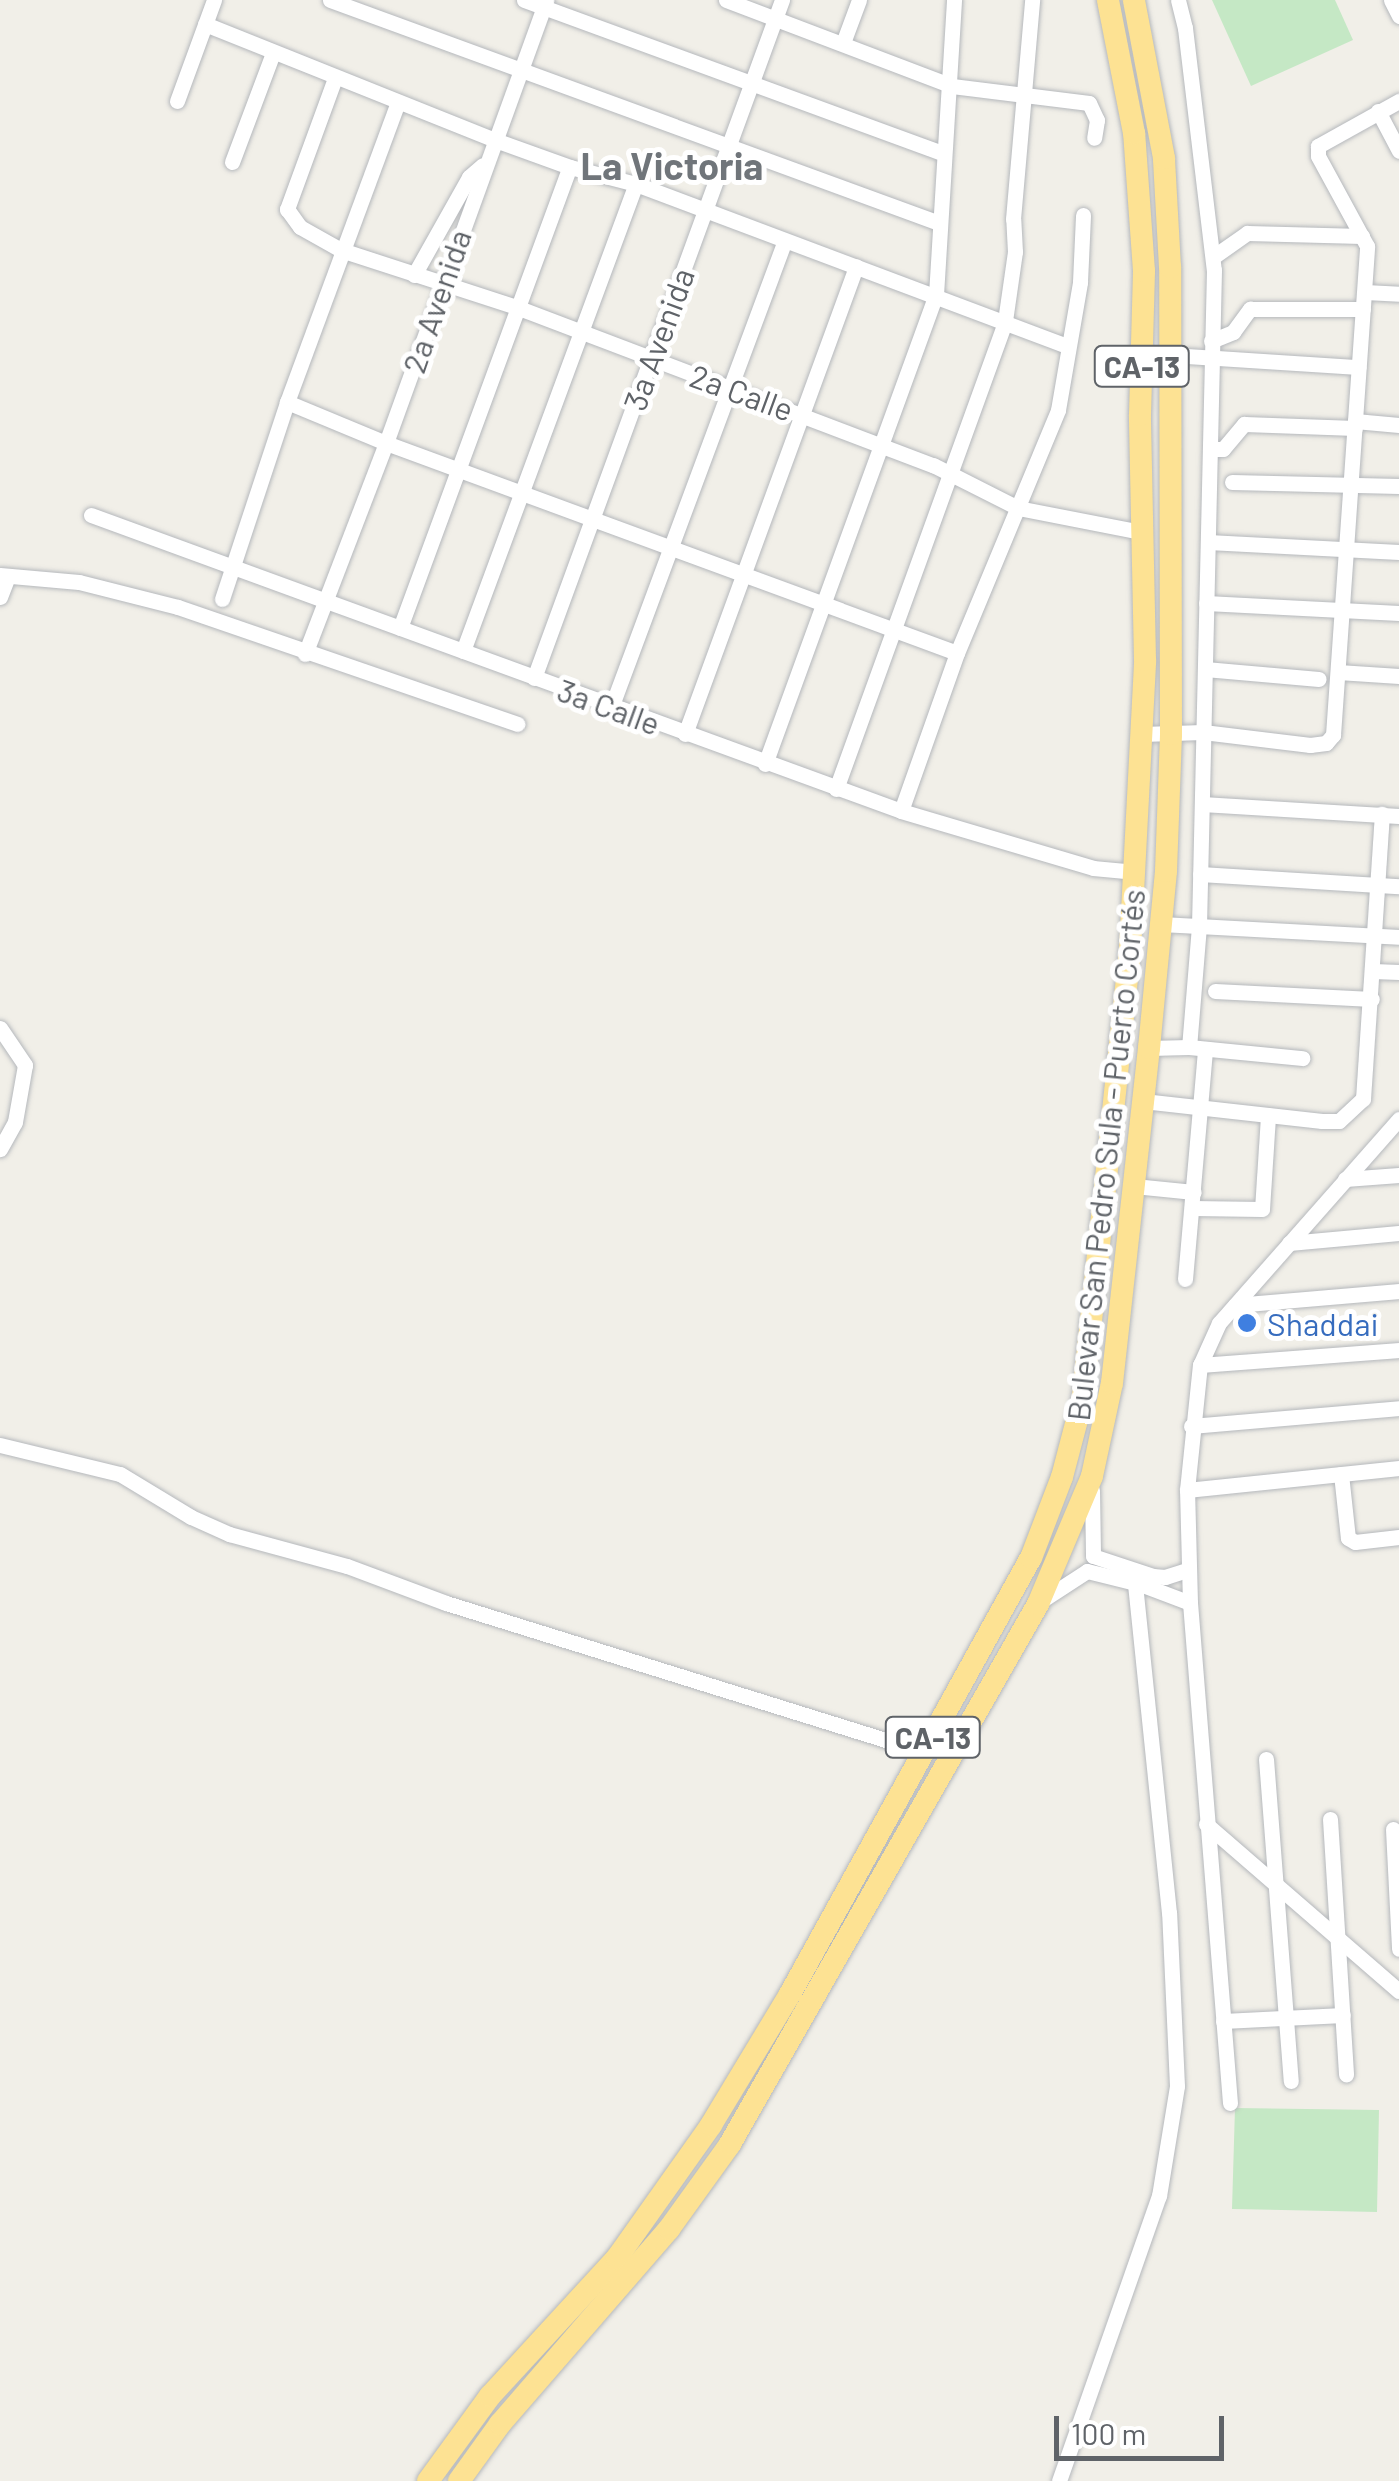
<!DOCTYPE html>
<meta charset="utf-8">
<style>
body{margin:0}
#map{position:relative;width:1399px;height:2481px;overflow:hidden;background:#f1efe8;font-family:Barlow,sans-serif}
div>[style]{position:absolute}
.green>*{inset:0;background:#c5e8c5}
.roads{filter:drop-shadow(0 0 2px #b5b8bc) drop-shadow(0 0 2px #b5b8bc)}
.minor>*{height:15px;margin:-7.5px;padding:0 7.5px;transform-origin:7.5px;border-radius:7.5px;background:#fff}
.highway>*{height:22px;margin:-11px;padding:0 11px;transform-origin:11px;border-radius:11px;background:#fde293}
.dots>*{width:28px;height:28px;translate:-50% -50%;box-sizing:border-box;border:5px solid #fff;border-radius:50%}
span{translate:-50% -50%;white-space:nowrap;text-align:center;line-height:1.15;-webkit-text-stroke:10px #fff;paint-order:stroke}
.shield-label span{padding:2px 8px;background:#fff;border:2px solid;border-radius:8px;-webkit-text-stroke-width:0}
.shield-label{font-size:30px;color:#5f6368;font-weight:700}
.street-label{font-size:32px;color:#5f6368}
.shop-label{font-size:32px;color:#366cbe}
.left{translate:0 -50%;text-align:left}
.quarter-label{font-size:38px;color:#70757a;font-weight:700}
.scale{position:absolute;left:1054px;top:2416px;width:170px;height:45px;box-sizing:border-box;border:5px solid #5f6368;border-top:0;padding-left:12px;font-size:30px;line-height:35px;white-space:nowrap;color:#5f6368;-webkit-text-stroke:8px #fff;paint-order:stroke}
</style>
<div id="map">
<div class="green">
<i style="clip-path:polygon(1212px 0,1335px 0,1353px 40px,1251px 86px)"></i>
<i style="clip-path:polygon(1235px 2108px,1379px 2110px,1377px 2212px,1232px 2209px)"></i>
</div>
<div class="roads">
<div class="minor">
<i style="left:330px;top:0;width:649px;rotate:20.11deg"></i>
<i style="left:524px;top:0;width:447px;rotate:20.1deg"></i>
<i style="left:726px;top:0;width:242px;rotate:20.8deg"></i>
<i style="left:952px;top:86px;width:138px;rotate:7.1deg"></i>
<i style="left:1089px;top:103px;width:19px;rotate:65deg"></i>
<i style="left:1097px;top:120px;width:18px;rotate:99deg"></i>
<i style="left:1178px;top:0;width:29px;rotate:76deg"></i>
<i style="left:1185px;top:28px;width:244px;rotate:83.2deg"></i>
<i style="left:1214px;top:270px;width:656px;rotate:91.31deg"></i>
<i style="left:1199px;top:926px;width:121px;rotate:94.7deg"></i>
<i style="left:1391px;top:0;width:18px;rotate:63deg"></i>
<i style="left:205px;top:24px;width:312px;rotate:21.8deg"></i>
<i style="left:495px;top:140px;width:80px;rotate:19.8deg"></i>
<i style="left:570px;top:167px;width:68px;rotate:14.4deg"></i>
<i style="left:636px;top:184px;width:460px;rotate:20.6deg"></i>
<i style="left:843px;top:43px;width:46px;rotate:-69.6deg"></i>
<i style="left:335px;top:78px;width:140px;rotate:110.1deg"></i>
<i style="left:287px;top:209px;width:22px;rotate:54deg"></i>
<i style="left:300px;top:227px;width:47px;rotate:29.3deg"></i>
<i style="left:341px;top:250px;width:184px;rotate:18deg"></i>
<i style="left:516px;top:307px;width:446px;rotate:20.8deg"></i>
<i style="left:933px;top:465px;width:95px;rotate:26.8deg"></i>
<i style="left:1018px;top:508px;width:126px;rotate:11deg"></i>
<i style="left:177px;top:101px;width:108px;rotate:-69.9deg"></i>
<i style="left:1378px;top:111px;width:45px;rotate:62.3deg"></i>
<i style="left:232px;top:162px;width:116px;rotate:-69.4deg"></i>
<i style="left:1213px;top:257px;width:42px;rotate:-35.2deg"></i>
<i style="left:1247px;top:233px;width:115px;rotate:1.5deg"></i>
<i style="left:414px;top:275px;width:112px;rotate:-60.7deg"></i>
<i style="left:469px;top:177px;width:18px;rotate:-41deg"></i>
<i style="left:1365px;top:292px;width:34px;rotate:3deg"></i>
<i style="left:1211px;top:341px;width:24px;rotate:-22deg"></i>
<i style="left:1233px;top:332px;width:29px;rotate:-54deg"></i>
<i style="left:1250px;top:309px;width:113px"></i>
<i style="left:1171px;top:355px;width:188px;rotate:3.7deg"></i>
<i style="left:287px;top:402px;width:107px;rotate:22.5deg"></i>
<i style="left:386px;top:443px;width:608px;rotate:20.19deg"></i>
<i style="left:1355px;top:421px;width:44px;rotate:5.2deg"></i>
<i style="left:1210px;top:449px;width:13px"></i>
<i style="left:1223px;top:449px;width:33px;rotate:-50deg"></i>
<i style="left:1244px;top:424px;width:111px;rotate:2.1deg"></i>
<i style="left:1232px;top:482px;width:167px;rotate:1.4deg"></i>
<i style="left:91px;top:515px;width:862px;rotate:20.07deg"></i>
<i style="left:901px;top:811px;width:200px;rotate:16.5deg"></i>
<i style="left:1093px;top:868px;width:43px;rotate:5.3deg"></i>
<i style="left:1208px;top:542px;width:191px;rotate:3deg"></i>
<i style="left:0;top:575px;width:79px;rotate:5.1deg"></i>
<i style="left:79px;top:582px;width:102px;rotate:14.2deg"></i>
<i style="left:178px;top:607px;width:359px;rotate:19deg"></i>
<i style="left:0;top:597px;width:22px;rotate:-69deg"></i>
<i style="left:222px;top:599px;width:207px;rotate:-71.7deg"></i>
<i style="left:287px;top:402px;width:320px;rotate:-69.7deg"></i>
<i style="left:1206px;top:603px;width:193px;rotate:3deg"></i>
<i style="left:400px;top:628px;width:491px;rotate:-69.8deg"></i>
<i style="left:463px;top:651px;width:498px;rotate:-69.7deg"></i>
<i style="left:305px;top:654px;width:226px;rotate:-69deg"></i>
<i style="left:386px;top:443px;width:471px;rotate:-70.1deg"></i>
<i style="left:1205px;top:669px;width:114px;rotate:5deg"></i>
<i style="left:1338px;top:672px;width:61px;rotate:3.8deg"></i>
<i style="left:534px;top:678px;width:722px;rotate:-69.91deg"></i>
<i style="left:611px;top:708px;width:498px;rotate:-69.6deg"></i>
<i style="left:685px;top:734px;width:498px;rotate:-69.9deg"></i>
<i style="left:1142px;top:734px;width:61px;rotate:-1.9deg"></i>
<i style="left:1203px;top:732px;width:108px;rotate:6.9deg"></i>
<i style="left:1310px;top:745px;width:16px;rotate:-7deg"></i>
<i style="left:1326px;top:743px;width:11px;rotate:-49deg"></i>
<i style="left:1333px;top:735px;width:490px;rotate:-86deg"></i>
<i style="left:1367px;top:246px;width:102px;rotate:-118.6deg"></i>
<i style="left:1318px;top:156px;width:10px;rotate:-90deg"></i>
<i style="left:1318px;top:146px;width:93px;rotate:-29.1deg"></i>
<i style="left:765px;top:764px;width:499px;rotate:-70deg"></i>
<i style="left:936px;top:295px;width:296px;rotate:-86.5deg"></i>
<i style="left:836px;top:789px;width:498px;rotate:-70.1deg"></i>
<i style="left:1005px;top:321px;width:70px;rotate:-81.8deg"></i>
<i style="left:1015px;top:252px;width:33px;rotate:-93deg"></i>
<i style="left:1013px;top:219px;width:220px;rotate:-85deg"></i>
<i style="left:1202px;top:804px;width:197px;rotate:3.5deg"></i>
<i style="left:901px;top:811px;width:168px;rotate:-70.5deg"></i>
<i style="left:957px;top:653px;width:263px;rotate:-67.4deg"></i>
<i style="left:1058px;top:410px;width:130px;rotate:-80.2deg"></i>
<i style="left:1080px;top:282px;width:67px;rotate:-87.4deg"></i>
<i style="left:1200px;top:874px;width:199px;rotate:3.5deg"></i>
<i style="left:1161px;top:924px;width:238px;rotate:3.1deg"></i>
<i style="left:1373px;top:971px;width:26px;rotate:2deg"></i>
<i style="left:1215px;top:991px;width:157px;rotate:2.9deg"></i>
<i style="left:0;top:1028px;width:45px;rotate:56deg"></i>
<i style="left:25px;top:1065px;width:58px;rotate:100deg"></i>
<i style="left:15px;top:1122px;width:31px;rotate:119deg"></i>
<i style="left:1149px;top:1048px;width:40px;rotate:-1.4deg"></i>
<i style="left:1189px;top:1047px;width:114px;rotate:5.6deg"></i>
<i style="left:1143px;top:1101px;width:180px;rotate:6.4deg"></i>
<i style="left:1322px;top:1121px;width:17px"></i>
<i style="left:1339px;top:1121px;width:33px;rotate:-43deg"></i>
<i style="left:1363px;top:1099px;width:286px;rotate:-86.2deg"></i>
<i style="left:1345px;top:1179px;width:54px;rotate:-4.2deg"></i>
<i style="left:1134px;top:1186px;width:60px;rotate:5.7deg"></i>
<i style="left:1192px;top:1208px;width:70px;rotate:0.8deg"></i>
<i style="left:1262px;top:1209px;width:94px;rotate:-86.3deg"></i>
<i style="left:1289px;top:1243px;width:110px;rotate:-5.2deg"></i>
<i style="left:1185px;top:1279px;width:228px;rotate:-85deg"></i>
<i style="left:1235px;top:1305px;width:165px;rotate:-4.9deg"></i>
<i style="left:1200px;top:1365px;width:200px;rotate:-4.3deg"></i>
<i style="left:1191px;top:1426px;width:209px;rotate:-4.9deg"></i>
<i style="left:0;top:1445px;width:123px;rotate:13.6deg"></i>
<i style="left:120px;top:1474px;width:83px;rotate:31.2deg"></i>
<i style="left:191px;top:1517px;width:42px;rotate:24.1deg"></i>
<i style="left:229px;top:1534px;width:122px;rotate:15.2deg"></i>
<i style="left:347px;top:1566px;width:106px;rotate:20.5deg"></i>
<i style="left:446px;top:1603px;width:501px;rotate:17.31deg"></i>
<i style="left:1341px;top:1474px;width:64px;rotate:83.8deg"></i>
<i style="left:1348px;top:1538px;width:8px;rotate:30deg"></i>
<i style="left:1355px;top:1542px;width:44px;rotate:-6.5deg"></i>
<i style="left:1092px;top:1490px;width:66px;rotate:89.1deg"></i>
<i style="left:1093px;top:1556px;width:63px;rotate:18.4deg"></i>
<i style="left:1153px;top:1576px;width:12px;rotate:5deg"></i>
<i style="left:1165px;top:1577px;width:25px;rotate:-18deg"></i>
<i style="left:1187px;top:1490px;width:213px;rotate:-5.9deg"></i>
<i style="left:1041px;top:1601px;width:55px;rotate:-33.1deg"></i>
<i style="left:1087px;top:1571px;width:55px;rotate:13.8deg"></i>
<i style="left:1140px;top:1584px;width:53px;rotate:20.8deg"></i>
<i style="left:1266px;top:1759px;width:323px;rotate:85.6deg"></i>
<i style="left:1330px;top:1819px;width:256px;rotate:86.4deg"></i>
<i style="left:1206px;top:1824px;width:255px;rotate:40.9deg"></i>
<i style="left:1393px;top:1829px;width:120px;rotate:87.1deg"></i>
<i style="left:1223px;top:2021px;width:120px;rotate:-2.9deg"></i>
<i style="left:1230px;top:2103px;width:502px;rotate:-94.57deg"></i>
<i style="left:1190px;top:1603px;width:113px;rotate:-91.5deg"></i>
<i style="left:1187px;top:1490px;width:126px;rotate:-84.1deg"></i>
<i style="left:1200px;top:1365px;width:46px;rotate:-65.7deg"></i>
<i style="left:1219px;top:1323px;width:272px;rotate:-48.6deg"></i>
<i style="left:1059px;top:2481px;width:302px;rotate:-70.7deg"></i>
<i style="left:1159px;top:2196px;width:111px;rotate:-80.7deg"></i>
<i style="left:1177px;top:2086px;width:173px;rotate:-92.6deg"></i>
<i style="left:1169px;top:1913px;width:332px;rotate:-95.9deg"></i>
</div>
<div class="highway">
<i style="left:428px;top:2481px;width:105px;rotate:-53.9deg"></i>
<i style="left:490px;top:2396px;width:188px;rotate:-47.4deg"></i>
<i style="left:617px;top:2258px;width:163px;rotate:-54.7deg"></i>
<i style="left:711px;top:2125px;width:153px;rotate:-58.9deg"></i>
<i style="left:790px;top:1994px;width:498px;rotate:-61.1deg"></i>
<i style="left:1031px;top:1558px;width:87px;rotate:-69.1deg"></i>
<i style="left:1062px;top:1477px;width:83px;rotate:-75.3deg"></i>
<i style="left:1083px;top:1397px;width:449px;rotate:-84deg"></i>
<i style="left:1130px;top:950px;width:290px;rotate:-87deg"></i>
<i style="left:1145px;top:660px;width:245px;rotate:-91.2deg"></i>
<i style="left:1140px;top:415px;width:144px;rotate:-88.4deg"></i>
<i style="left:1144px;top:271px;width:138px;rotate:-94.1deg"></i>
<i style="left:1134px;top:133px;width:136px;rotate:-101.1deg"></i>
<i style="left:459px;top:2481px;width:70px;rotate:-54.3deg"></i>
<i style="left:500px;top:2424px;width:258px;rotate:-49.1deg"></i>
<i style="left:669px;top:2229px;width:105px;rotate:-54.3deg"></i>
<i style="left:730px;top:2144px;width:622px;rotate:-60.3deg"></i>
<i style="left:1038px;top:1604px;width:139px;rotate:-67.1deg"></i>
<i style="left:1092px;top:1476px;width:95px;rotate:-77.9deg"></i>
<i style="left:1112px;top:1383px;width:337px;rotate:-83.7deg"></i>
<i style="left:1149px;top:1048px;width:178px;rotate:-84.5deg"></i>
<i style="left:1166px;top:871px;width:137px;rotate:-87.9deg"></i>
<i style="left:1171px;top:734px;width:467px;rotate:-90.1deg"></i>
<i style="left:1170px;top:267px;width:109px;rotate:-93.2deg"></i>
<i style="left:1164px;top:158px;width:161px;rotate:-100.8deg"></i>
</div>
</div>
<div class="dots">
<i style="left:1247px;top:1323px;background:#3f7fe0"></i>
</div>
<div class="shield-label">
<span style="left:1142px;top:366px">CA-13</span>
<span style="left:933px;top:1737px">CA-13</span>
</div>
<div class="street-label">
<span style="left:436px;top:301px;rotate:-71deg">2a Avenida</span>
<span style="left:658px;top:339px;rotate:-70deg">3a Avenida</span>
<span style="left:742px;top:392px;rotate:20deg">2a Calle</span>
<span style="left:609px;top:706px;rotate:20deg">3a Calle</span>
<span style="left:1105px;top:1155px;rotate:-84deg">Bulevar San Pedro Sula - Puerto Cortés</span>
</div>
<div class="shop-label">
<span class="left" style="left:1267px;top:1323px">Shaddai</span>
</div>
<div class="quarter-label">
<span style="left:672px;top:166px">La Victoria</span>
</div>
<div class="scale">100 m</div>
</div>
